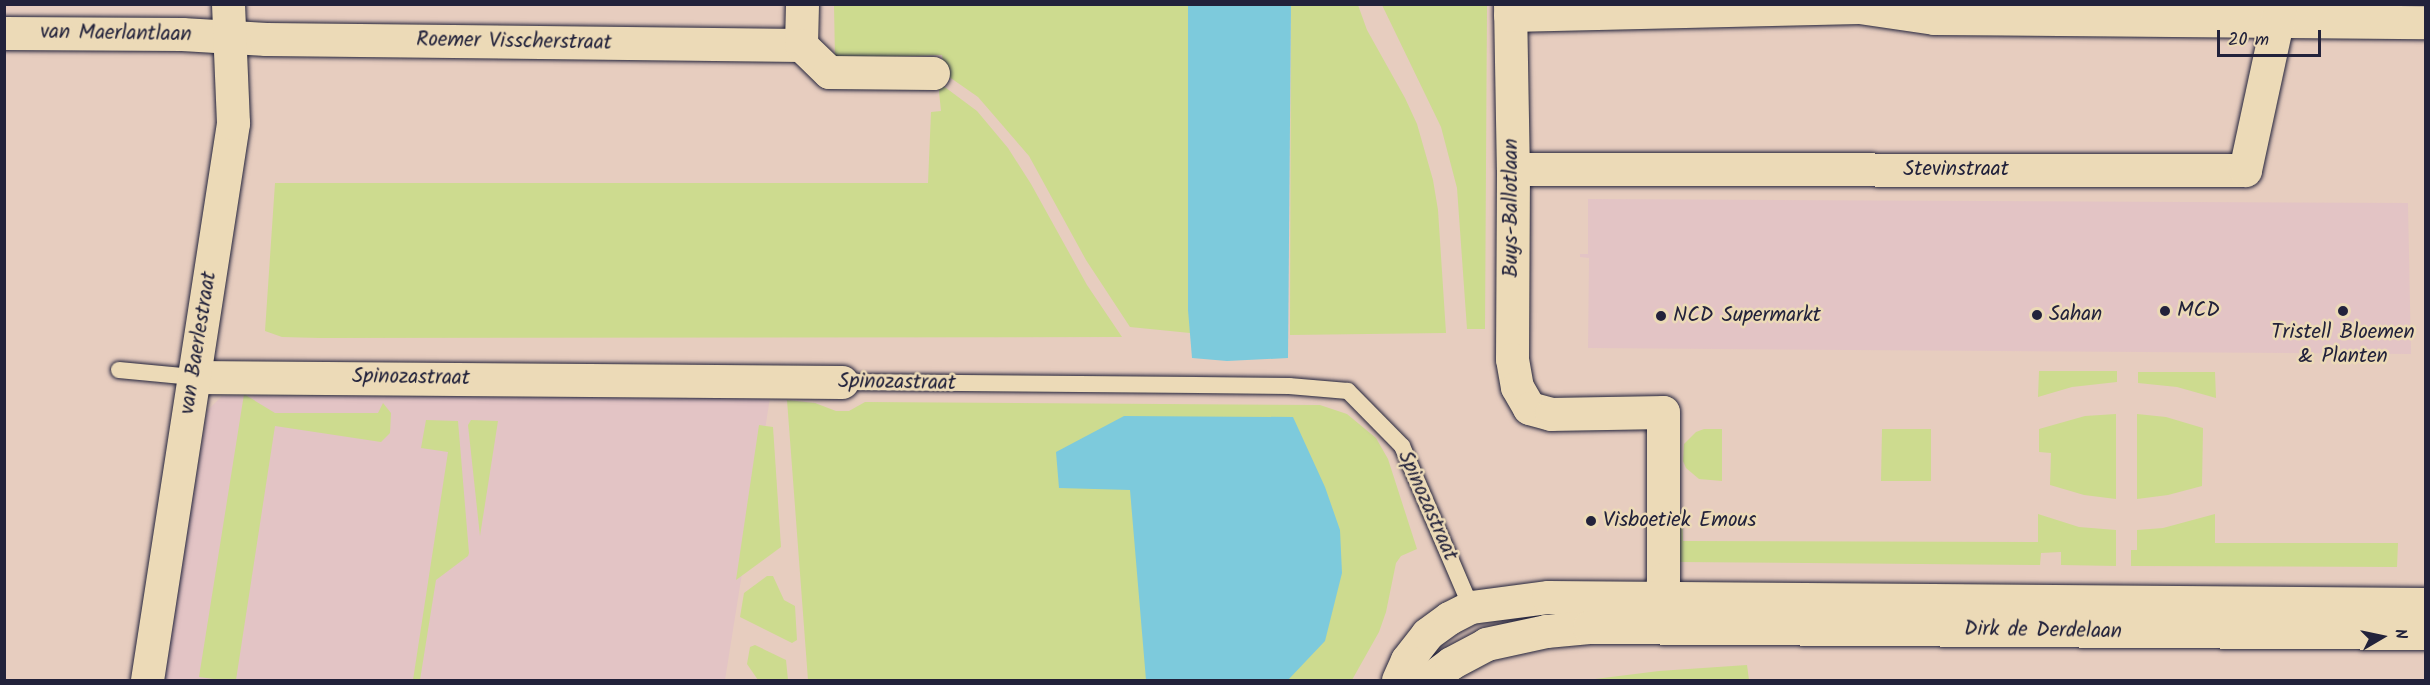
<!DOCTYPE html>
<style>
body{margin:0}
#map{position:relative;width:2430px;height:685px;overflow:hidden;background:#e7cdbf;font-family:Kalam,sans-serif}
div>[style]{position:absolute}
.built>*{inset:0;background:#e3c4c5}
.green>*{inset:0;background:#cddb8f}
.water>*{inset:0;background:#7dcadc}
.roads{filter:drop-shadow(0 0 2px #22223b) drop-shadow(0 0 2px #22223b)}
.lane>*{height:16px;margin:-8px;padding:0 8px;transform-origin:8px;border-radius:8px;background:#ecdab7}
.street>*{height:33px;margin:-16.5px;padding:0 16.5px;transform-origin:16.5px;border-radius:16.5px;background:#ecdab7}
.secondary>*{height:33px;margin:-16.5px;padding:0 16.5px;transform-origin:16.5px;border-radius:16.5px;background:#ecdab7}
.dots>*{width:16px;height:16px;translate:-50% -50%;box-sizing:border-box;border:3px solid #ecdab7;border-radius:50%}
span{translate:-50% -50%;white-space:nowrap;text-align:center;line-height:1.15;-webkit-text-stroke:5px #ecdab7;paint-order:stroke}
.street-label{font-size:21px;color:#22223b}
.poi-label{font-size:21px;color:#22223b}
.left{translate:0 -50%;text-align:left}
.frame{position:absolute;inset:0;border:6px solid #22223b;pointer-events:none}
.north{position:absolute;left:2352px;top:607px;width:60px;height:60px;-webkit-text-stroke:4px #ecdab7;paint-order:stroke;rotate:81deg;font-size:16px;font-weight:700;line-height:24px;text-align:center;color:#22223b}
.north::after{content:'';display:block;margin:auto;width:21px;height:27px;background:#22223b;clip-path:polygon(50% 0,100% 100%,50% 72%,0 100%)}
.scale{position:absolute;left:2217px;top:30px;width:104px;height:27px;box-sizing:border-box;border:3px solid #22223b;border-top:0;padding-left:8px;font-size:18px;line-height:21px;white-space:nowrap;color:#22223b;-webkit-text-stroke:4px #ecdab7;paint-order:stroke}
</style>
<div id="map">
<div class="built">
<i style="clip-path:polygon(1588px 199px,2408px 203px,2411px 354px,1588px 348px,1589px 258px,1580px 257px,1580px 254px,1588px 254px)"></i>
<i style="clip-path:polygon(222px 396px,770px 398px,725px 680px,163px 680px,207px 411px)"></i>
</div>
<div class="green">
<i style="clip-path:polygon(834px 5px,1188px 5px,1190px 333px,1130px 327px,1086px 260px,1029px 156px,978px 97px,945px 74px,942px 55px,835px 59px)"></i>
<i style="clip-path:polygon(1291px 5px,1358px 5px,1367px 30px,1405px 98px,1417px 124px,1433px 180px,1438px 210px,1446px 333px,1290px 335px)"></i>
<i style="clip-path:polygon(1382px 5px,1487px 5px,1485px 329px,1467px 329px,1457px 188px,1441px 127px)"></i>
<i style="clip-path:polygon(938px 82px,977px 111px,1008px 148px,1031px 184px,1087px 285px,1122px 337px,320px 338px,282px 337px,265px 331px,275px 183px,928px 183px,931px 112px,941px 111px)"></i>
<i style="clip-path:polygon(2039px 371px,2117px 371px,2117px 382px,2072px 387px,2038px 397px)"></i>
<i style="clip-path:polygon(2138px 372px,2215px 372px,2216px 398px,2177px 387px,2138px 383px)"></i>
<i style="clip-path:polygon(244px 394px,275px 413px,378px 413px,383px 403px,391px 413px,390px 433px,381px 442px,275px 426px,236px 680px,222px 680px,199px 677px)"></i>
<i style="clip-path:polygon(787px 400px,815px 403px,836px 411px,849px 411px,865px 402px,1320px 405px,1347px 414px,1376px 438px,1388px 459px,1417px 549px,1401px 556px,1396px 563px,1386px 612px,1379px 632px,1352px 680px,808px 680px)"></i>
<i style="clip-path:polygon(2116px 414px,2116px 499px,2084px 495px,2050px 485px,2051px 453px,2039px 452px,2039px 429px,2085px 416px)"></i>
<i style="clip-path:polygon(2137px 414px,2166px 417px,2203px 428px,2202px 486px,2168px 495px,2137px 499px)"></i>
<i style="clip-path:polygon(426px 420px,458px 421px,469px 553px,468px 556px,436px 580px,420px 680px,413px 680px,448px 452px,421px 448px)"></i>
<i style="clip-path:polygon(471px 420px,498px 421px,480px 536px,468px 425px)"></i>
<i style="clip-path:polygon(759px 425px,773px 427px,781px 547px,736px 580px)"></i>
<i style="clip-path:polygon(1704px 429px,1722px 429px,1722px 481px,1699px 479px,1686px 468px,1683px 461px,1684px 444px,1696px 432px)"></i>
<i style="clip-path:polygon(1882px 429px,1931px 429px,1931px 481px,1881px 481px)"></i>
<i style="clip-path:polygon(1679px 512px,1682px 512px,1683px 541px,2038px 542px,2038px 514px,2079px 527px,2116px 530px,2116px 566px,2061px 565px,2061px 552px,2041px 553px,2040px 565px,1677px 562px)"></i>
<i style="clip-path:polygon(2215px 514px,2215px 543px,2398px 543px,2397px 567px,2131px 566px,2131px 550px,2137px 550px,2137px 530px,2163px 528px)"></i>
<i style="clip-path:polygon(767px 576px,773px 576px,784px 600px,795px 606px,797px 640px,792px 643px,740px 617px,744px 593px)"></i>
<i style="clip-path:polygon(755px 645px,786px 660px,788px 680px,758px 680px,747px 664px,750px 647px)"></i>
<i style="clip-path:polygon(1747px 665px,1749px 680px,1587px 680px,1659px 671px)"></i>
</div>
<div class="water">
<i style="clip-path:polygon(1188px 5px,1291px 5px,1288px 358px,1227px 361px,1192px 358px,1188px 310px)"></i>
<i style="clip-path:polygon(1124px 416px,1293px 417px,1325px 487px,1340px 530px,1342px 573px,1325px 641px,1288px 680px,1146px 680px,1130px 490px,1059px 488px,1056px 452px)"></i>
</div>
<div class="roads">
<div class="lane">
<i style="left:119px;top:370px;width:74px;rotate:5.4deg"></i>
<i style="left:842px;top:382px;width:447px;rotate:0.5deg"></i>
<i style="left:1289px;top:386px;width:59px;rotate:4.8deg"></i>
<i style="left:1348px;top:391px;width:77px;rotate:45.5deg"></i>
<i style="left:1402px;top:446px;width:175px;rotate:66.8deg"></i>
</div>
<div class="street">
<i style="left:1510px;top:4px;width:165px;rotate:89deg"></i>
<i style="left:1513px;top:169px;width:190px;rotate:90.3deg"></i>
<i style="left:1512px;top:359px;width:28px;rotate:80deg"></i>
<i style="left:1517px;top:387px;width:24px;rotate:60deg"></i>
<i style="left:1529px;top:408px;width:23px;rotate:15deg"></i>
<i style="left:1551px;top:414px;width:112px;rotate:-1deg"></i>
<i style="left:1663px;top:412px;width:167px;rotate:90deg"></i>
<i style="left:1663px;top:579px;width:48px;rotate:93.6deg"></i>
<i style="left:1510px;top:15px;width:349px;rotate:-1.3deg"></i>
<i style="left:1859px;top:7px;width:76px;rotate:8.3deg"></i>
<i style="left:1934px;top:18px;width:492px;rotate:0.5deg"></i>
<i style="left:4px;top:33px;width:178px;rotate:0.3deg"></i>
<i style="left:182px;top:34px;width:84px;rotate:3.4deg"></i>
<i style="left:266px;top:39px;width:535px;rotate:0.64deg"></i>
<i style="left:801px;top:45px;width:41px;rotate:-88.6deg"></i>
<i style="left:801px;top:45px;width:39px;rotate:44deg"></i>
<i style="left:829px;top:72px;width:104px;rotate:0.6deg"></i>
<i style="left:1513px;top:169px;width:732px;rotate:0.08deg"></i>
<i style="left:2245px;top:170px;width:170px;rotate:-77.8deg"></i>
<i style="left:193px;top:377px;width:649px;rotate:0.44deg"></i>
<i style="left:147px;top:680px;width:564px;rotate:-81.22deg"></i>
<i style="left:233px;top:123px;width:119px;rotate:-92.4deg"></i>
</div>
<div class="secondary">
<i style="left:1398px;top:680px;width:22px;rotate:-66deg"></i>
<i style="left:1407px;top:660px;width:33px;rotate:-52deg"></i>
<i style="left:1427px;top:634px;width:27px;rotate:-36deg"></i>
<i style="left:1449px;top:618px;width:25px;rotate:-27deg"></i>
<i style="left:1471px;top:607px;width:78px;rotate:-7.4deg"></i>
<i style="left:1548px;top:597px;width:878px;rotate:0.46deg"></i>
<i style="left:1428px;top:680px;width:29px;rotate:-36deg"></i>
<i style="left:1451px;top:663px;width:40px;rotate:-28deg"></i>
<i style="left:1486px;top:644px;width:61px;rotate:-12.2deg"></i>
<i style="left:1546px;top:631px;width:43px;rotate:-5.3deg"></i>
<i style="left:1589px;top:627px;width:837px;rotate:0.41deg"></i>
</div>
</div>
<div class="dots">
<i style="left:2165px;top:311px;background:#22223b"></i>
<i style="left:2343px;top:311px;background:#22223b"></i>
<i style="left:2037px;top:315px;background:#22223b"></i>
<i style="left:1661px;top:316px;background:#22223b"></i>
<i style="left:1591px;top:521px;background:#22223b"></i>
</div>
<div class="street-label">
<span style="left:116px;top:34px;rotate:1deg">van Maerlantlaan</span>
<span style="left:514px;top:42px;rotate:1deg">Roemer Visscherstraat</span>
<span style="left:1956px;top:170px">Stevinstraat</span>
<span style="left:1512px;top:208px;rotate:-90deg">Buys-Ballotlaan</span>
<span style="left:199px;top:343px;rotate:-81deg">van Baerlestraat</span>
<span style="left:411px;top:378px;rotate:1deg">Spinozastraat</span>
<span style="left:897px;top:383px;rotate:1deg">Spinozastraat</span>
<span style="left:1427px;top:506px;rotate:66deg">Spinozastraat</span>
<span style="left:2043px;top:631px;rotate:1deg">Dirk de Derdelaan</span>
</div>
<div class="poi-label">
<span class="left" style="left:2177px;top:311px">MCD</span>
<span class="left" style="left:2049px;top:315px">Sahan</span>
<span class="left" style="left:1673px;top:316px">NCD Supermarkt</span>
<span style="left:2343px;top:345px">Tristell Bloemen<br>&amp; Planten</span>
<span class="left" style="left:1603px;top:521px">Visboetiek Emous</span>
</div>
<div class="frame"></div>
<div class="north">N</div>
<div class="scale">20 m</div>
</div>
